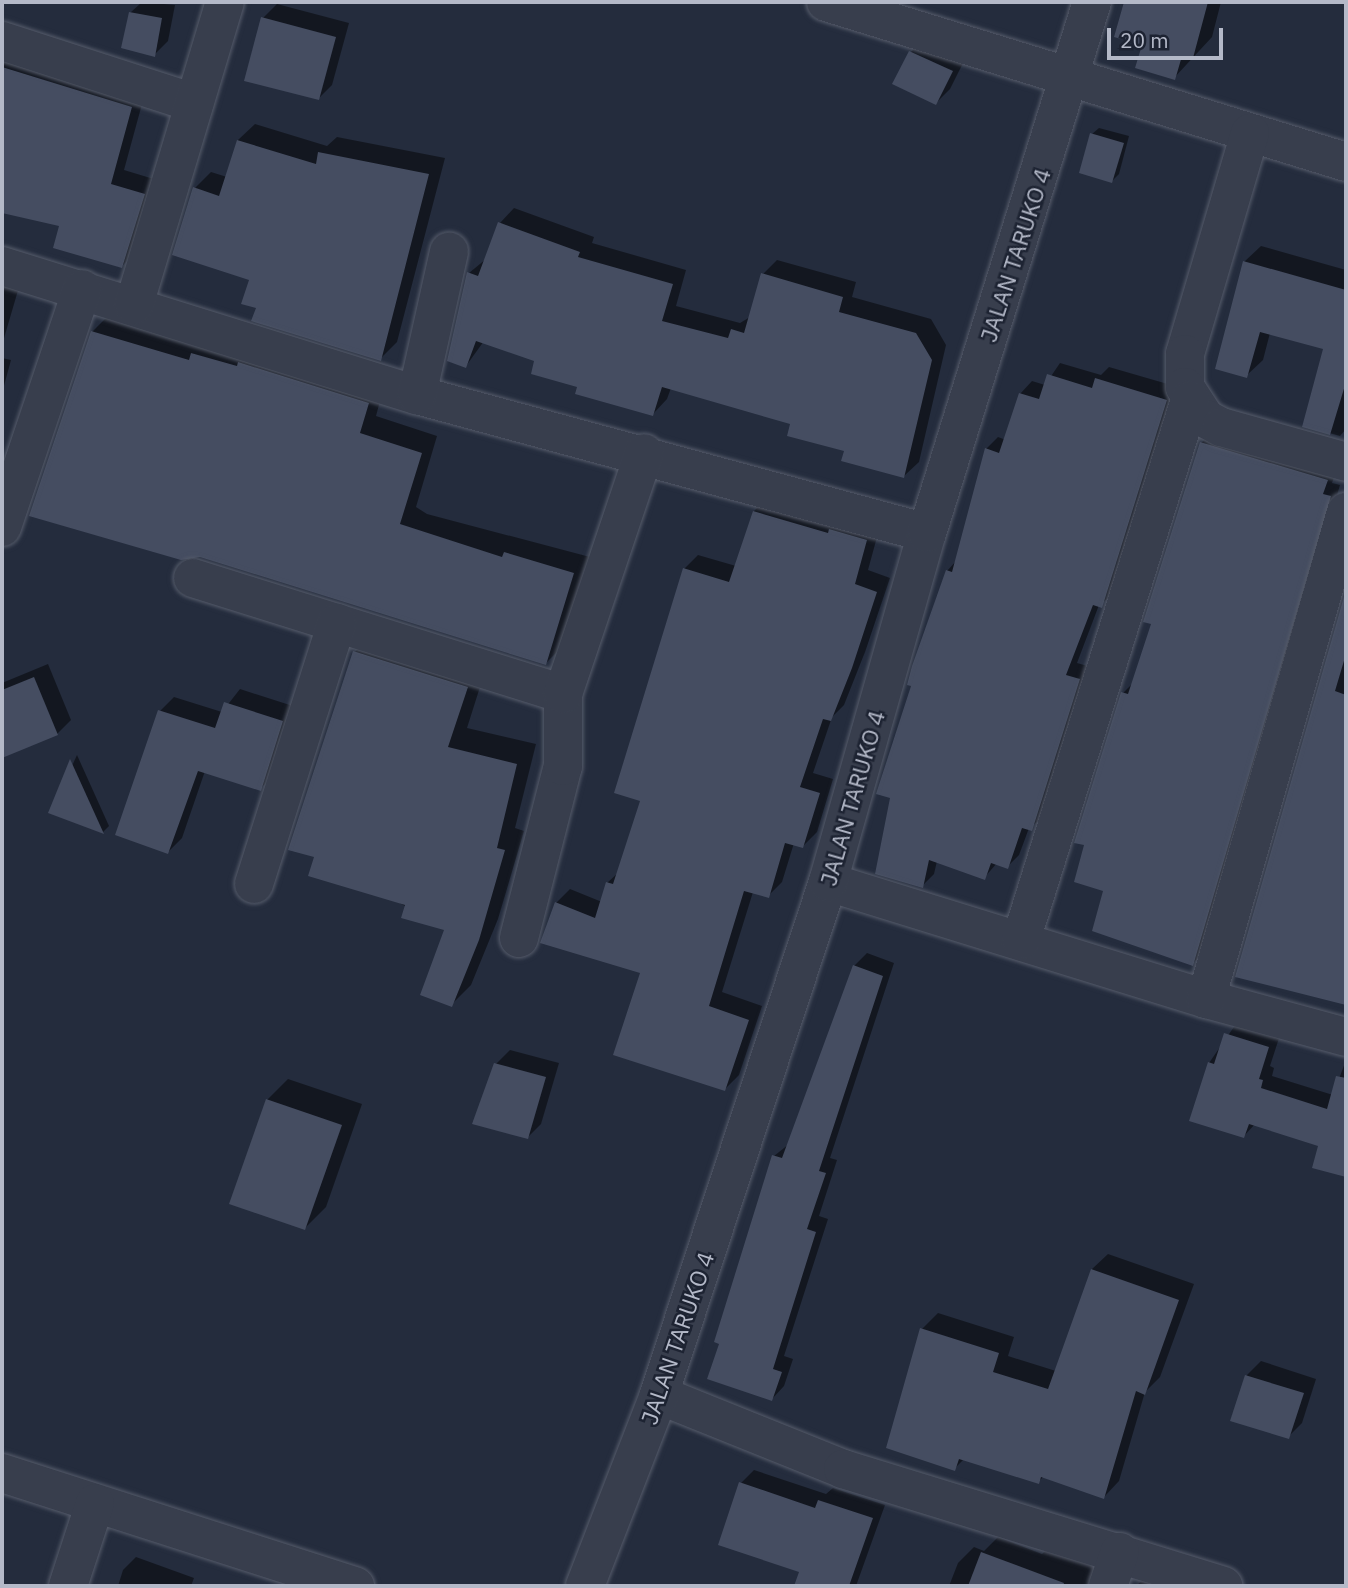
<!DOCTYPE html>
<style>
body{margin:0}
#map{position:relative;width:1348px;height:1588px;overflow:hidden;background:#242c3d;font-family:"IBM Plex Sans",sans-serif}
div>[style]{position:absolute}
.shadow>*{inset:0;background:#0007}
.building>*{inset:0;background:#454d61}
.roads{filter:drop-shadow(0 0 2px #565c6b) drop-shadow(0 0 2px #565c6b)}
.minor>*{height:38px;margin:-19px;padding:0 19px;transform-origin:19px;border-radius:19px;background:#383e4d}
span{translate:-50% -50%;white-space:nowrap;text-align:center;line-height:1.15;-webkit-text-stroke:5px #1d2332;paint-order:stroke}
.street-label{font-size:23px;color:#b4b9c8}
.frame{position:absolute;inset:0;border:4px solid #b4b9c8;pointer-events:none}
.scale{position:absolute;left:1107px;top:28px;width:116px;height:32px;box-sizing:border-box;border:4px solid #b4b9c8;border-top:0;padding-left:9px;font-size:21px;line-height:24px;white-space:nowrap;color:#b4b9c8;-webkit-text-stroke:5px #1d2332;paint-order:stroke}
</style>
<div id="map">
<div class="shadow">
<i style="clip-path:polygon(142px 2px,175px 5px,168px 41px,154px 55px,130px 13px)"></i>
<i style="clip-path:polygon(1126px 2px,1221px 2px,1212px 37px,1174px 78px,1144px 44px,1116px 36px)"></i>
<i style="clip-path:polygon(277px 4px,349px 23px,332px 85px,318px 99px,263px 18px)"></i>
<i style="clip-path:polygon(925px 38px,966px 57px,950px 89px,936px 103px,895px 83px,911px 52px)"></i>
<i style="clip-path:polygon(2px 46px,145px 93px,124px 170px,157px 180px,136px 252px,122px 266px,61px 225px,2px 211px)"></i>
<i style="clip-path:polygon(255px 124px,327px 146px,337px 137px,445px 158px,397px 342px,380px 359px,258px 307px,251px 279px,195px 188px,211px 172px,227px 177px,238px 140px)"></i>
<i style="clip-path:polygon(1099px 128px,1129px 136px,1119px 174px,1112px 181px,1092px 134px)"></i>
<i style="clip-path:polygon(514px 208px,594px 237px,592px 243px,686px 270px,676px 306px,740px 323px,750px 317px,763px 274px,777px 260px,856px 282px,852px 297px,931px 319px,946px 345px,919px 462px,904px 476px,792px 422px,671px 388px,667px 399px,653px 414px,579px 386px,536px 360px,484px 341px,466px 366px,449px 360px,469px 273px,486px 259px,500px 223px)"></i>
<i style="clip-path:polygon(1261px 246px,1346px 270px,1346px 429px,1340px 436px,1304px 426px,1326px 348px,1270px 333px,1263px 360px,1246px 376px,1244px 262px)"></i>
<i style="clip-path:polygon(2px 282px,19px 287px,2px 345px)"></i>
<i style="clip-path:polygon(109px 315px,384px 386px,376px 416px,437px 436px,416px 507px,427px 514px,590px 557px,562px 647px,546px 663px,92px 332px)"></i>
<i style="clip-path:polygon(2px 358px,11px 360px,2px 393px)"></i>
<i style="clip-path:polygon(1060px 363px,1101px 375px,1109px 367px,1178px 387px,1114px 594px,1099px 605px,1077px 663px,1091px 667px,1044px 817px,1029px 828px,1019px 855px,1007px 867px,997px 863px,984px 878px,937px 861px,934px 874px,922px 886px,947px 571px,957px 560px,986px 449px,998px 437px,1006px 440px,1020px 394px,1032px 381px,1045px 385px)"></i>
<i style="clip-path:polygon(1212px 433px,1337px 469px,1332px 483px,1340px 485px,1203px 953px,1192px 964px,1105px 889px,1123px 693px,1133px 683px,1153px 623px,1201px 443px)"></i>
<i style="clip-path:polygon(768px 497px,880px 526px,868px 570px,890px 578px,865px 652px,844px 705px,832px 717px,813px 773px,833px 779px,817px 832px,803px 846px,794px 843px,782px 882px,768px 896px,753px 892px,722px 992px,762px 1006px,739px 1075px,725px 1089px,642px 971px,556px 903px,570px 889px,602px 902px,607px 883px,619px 872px,642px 800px,684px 569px,698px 555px,736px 566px,754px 511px)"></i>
<i style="clip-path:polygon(1346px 593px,1346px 1003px,1237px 976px)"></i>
<i style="clip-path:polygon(374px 632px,486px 668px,467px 728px,536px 744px,515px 828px,524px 831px,498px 919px,471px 985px,451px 1005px,446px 929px,316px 856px,355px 652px)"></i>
<i style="clip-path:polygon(48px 664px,71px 720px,57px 734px,2px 756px,2px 683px)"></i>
<i style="clip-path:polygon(240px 689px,296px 707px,274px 775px,260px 789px,205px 771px,182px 838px,168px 852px,160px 711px,174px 697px,222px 712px)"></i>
<i style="clip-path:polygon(77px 755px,109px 826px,103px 832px,51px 812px)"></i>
<i style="clip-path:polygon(867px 953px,894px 963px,830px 1158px,837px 1160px,819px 1216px,828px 1219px,784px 1356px,793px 1359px,784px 1386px,772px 1399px,721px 1342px,774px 1156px,789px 1144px,854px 966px)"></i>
<i style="clip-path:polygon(1238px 1021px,1280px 1035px,1270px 1066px,1274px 1068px,1272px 1076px,1333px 1095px,1346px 1060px,1346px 1175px,1314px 1166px,1320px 1145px,1255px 1124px,1244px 1136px,1209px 1063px)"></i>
<i style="clip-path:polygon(510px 1050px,559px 1063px,541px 1124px,527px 1138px,496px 1064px)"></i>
<i style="clip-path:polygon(288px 1079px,362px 1104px,326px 1207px,305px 1228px,267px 1100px)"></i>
<i style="clip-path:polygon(1108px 1254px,1194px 1284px,1160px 1377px,1145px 1392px,1119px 1481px,1104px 1497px,1044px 1476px,1038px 1482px,964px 1459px,954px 1469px,922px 1329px,938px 1313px,1014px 1337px,1008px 1356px,1056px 1371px,1092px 1269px)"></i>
<i style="clip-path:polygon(1261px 1361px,1316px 1379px,1302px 1423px,1288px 1437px,1232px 1419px,1247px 1375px)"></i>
<i style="clip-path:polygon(754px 1470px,826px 1494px,833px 1488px,885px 1505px,856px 1586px,797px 1582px,801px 1571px,741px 1483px)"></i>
<i style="clip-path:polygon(998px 1537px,1042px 1554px,1054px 1542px,1103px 1560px,1112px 1586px,949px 1586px,958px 1563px,974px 1547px,984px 1551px)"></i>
<i style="clip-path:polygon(136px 1557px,194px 1578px,191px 1586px,118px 1586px,123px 1570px)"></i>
<i style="clip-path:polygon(1147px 1576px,1173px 1586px,1136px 1586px)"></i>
</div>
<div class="building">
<i style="clip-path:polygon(1124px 2px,1208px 2px,1193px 58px,1182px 56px,1175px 80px,1135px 68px,1142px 45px,1114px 37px)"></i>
<i style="clip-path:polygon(129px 12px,162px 18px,155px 57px,121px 48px)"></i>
<i style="clip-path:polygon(261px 17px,336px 37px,319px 100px,244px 81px)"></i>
<i style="clip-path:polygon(909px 51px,953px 71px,936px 105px,892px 84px)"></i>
<i style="clip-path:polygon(2px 67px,132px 107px,111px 184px,145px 194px,122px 268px,53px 248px,59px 226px,2px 213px)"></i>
<i style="clip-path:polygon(1090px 133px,1124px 143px,1112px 183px,1079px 173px)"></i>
<i style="clip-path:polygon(237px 140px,316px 164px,318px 152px,429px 174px,381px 361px,251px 321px,256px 308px,241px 304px,249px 280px,172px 255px,193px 187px,219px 196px)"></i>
<i style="clip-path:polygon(498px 222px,580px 252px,578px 257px,673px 284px,662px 321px,728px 338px,731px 329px,744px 333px,761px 273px,843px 297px,839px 312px,916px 333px,932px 360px,904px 478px,841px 461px,844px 451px,787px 436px,790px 424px,662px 387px,653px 416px,575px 394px,577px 387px,531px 374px,534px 361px,476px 341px,466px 368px,447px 361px,467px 272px,478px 276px)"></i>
<i style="clip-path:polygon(1243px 261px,1346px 290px,1346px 382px,1330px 435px,1302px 427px,1323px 349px,1260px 332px,1247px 378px,1215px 369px)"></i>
<i style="clip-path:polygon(91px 331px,189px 360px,191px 353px,237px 366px,238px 362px,369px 403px,360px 433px,422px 453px,400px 524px,502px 557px,504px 552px,574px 573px,546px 665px,200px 557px,181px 560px,29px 516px)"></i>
<i style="clip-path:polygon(1047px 374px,1092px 388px,1095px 378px,1167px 400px,1102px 608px,1093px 605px,1066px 675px,1080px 679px,1032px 831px,1022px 828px,1008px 869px,991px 863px,985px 880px,929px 860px,923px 888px,875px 874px,890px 798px,876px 794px,911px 686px,907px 685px,912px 666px,946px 570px,952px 572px,985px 448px,999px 453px,1019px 393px,1039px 399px)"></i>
<i style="clip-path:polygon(1200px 442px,1328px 480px,1323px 494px,1331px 496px,1193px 966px,1092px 931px,1103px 891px,1074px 882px,1084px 845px,1074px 843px,1121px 692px,1128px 694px,1151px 624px,1143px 622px)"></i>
<i style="clip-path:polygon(753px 511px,828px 533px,829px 529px,867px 540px,855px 584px,877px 592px,852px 668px,831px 721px,823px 719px,800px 787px,820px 793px,803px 848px,785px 843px,769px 898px,744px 891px,709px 1006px,749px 1020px,725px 1091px,613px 1055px,640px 973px,540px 943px,555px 902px,595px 918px,606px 882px,613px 884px,640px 801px,614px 793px,683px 568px,729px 582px)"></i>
<i style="clip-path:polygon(1345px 593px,1346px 654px,1335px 691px,1346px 695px,1346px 1005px,1235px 977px)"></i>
<i style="clip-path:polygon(353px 651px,468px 687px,448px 747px,517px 764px,497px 848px,505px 850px,479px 940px,452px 1007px,420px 995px,444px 930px,401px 918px,405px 905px,308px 876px,314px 857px,288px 850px)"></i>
<i style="clip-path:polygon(34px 677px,58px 735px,2px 758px,2px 690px)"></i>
<i style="clip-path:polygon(224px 702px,283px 721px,261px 791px,198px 771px,168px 854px,115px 835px,158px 710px,215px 728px)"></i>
<i style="clip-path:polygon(70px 759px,104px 834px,48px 813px)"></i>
<i style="clip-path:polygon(853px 965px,883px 976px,819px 1171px,826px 1173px,807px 1229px,816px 1232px,773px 1369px,782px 1372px,772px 1401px,707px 1379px,719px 1344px,714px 1342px,772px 1155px,782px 1158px)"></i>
<i style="clip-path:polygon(1224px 1033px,1269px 1047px,1259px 1079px,1263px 1080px,1261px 1088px,1327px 1109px,1336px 1076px,1346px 1078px,1346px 1177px,1312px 1168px,1318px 1146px,1249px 1124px,1244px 1138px,1189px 1121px,1208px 1062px,1214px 1064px)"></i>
<i style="clip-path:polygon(494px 1063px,546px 1077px,528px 1139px,472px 1124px)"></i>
<i style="clip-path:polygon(266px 1099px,342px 1125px,305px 1230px,229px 1204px)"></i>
<i style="clip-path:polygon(1091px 1269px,1179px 1300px,1145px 1395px,1136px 1391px,1104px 1499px,1041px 1477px,1039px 1484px,959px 1459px,955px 1471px,886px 1448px,920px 1328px,999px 1353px,993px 1372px,1048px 1389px)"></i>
<i style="clip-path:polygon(1245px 1375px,1304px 1393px,1289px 1439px,1230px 1421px)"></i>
<i style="clip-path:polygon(739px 1482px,815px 1508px,818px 1500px,873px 1518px,849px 1586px,794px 1586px,799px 1572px,718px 1545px)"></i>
<i style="clip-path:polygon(981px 1552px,1064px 1583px,1063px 1586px,968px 1586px)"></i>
</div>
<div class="roads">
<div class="minor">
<i style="left:826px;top:2px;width:544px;rotate:17.1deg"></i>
<i style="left:2px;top:41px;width:202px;rotate:17.9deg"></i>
<i style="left:1250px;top:133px;width:230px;rotate:106.4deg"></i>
<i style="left:1185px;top:354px;width:33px;rotate:90deg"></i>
<i style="left:1185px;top:387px;width:38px;rotate:57deg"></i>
<i style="left:1206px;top:419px;width:17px;rotate:28deg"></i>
<i style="left:1221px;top:427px;width:130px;rotate:15.6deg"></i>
<i style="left:2px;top:266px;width:435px;rotate:17.3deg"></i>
<i style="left:417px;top:395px;width:528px;rotate:15.14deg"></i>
<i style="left:134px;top:305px;width:316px;rotate:-73.3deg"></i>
<i style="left:417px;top:395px;width:147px;rotate:-77.4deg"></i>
<i style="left:2px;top:527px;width:251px;rotate:-71.4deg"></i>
<i style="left:193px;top:578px;width:388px;rotate:17.4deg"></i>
<i style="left:828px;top:882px;width:396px;rotate:17.2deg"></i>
<i style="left:1206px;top:999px;width:145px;rotate:15.2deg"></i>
<i style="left:254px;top:884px;width:274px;rotate:-72.4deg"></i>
<i style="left:519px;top:938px;width:178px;rotate:-75.7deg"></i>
<i style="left:563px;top:766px;width:72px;rotate:-90deg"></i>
<i style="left:563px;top:694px;width:254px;rotate:-71.4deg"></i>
<i style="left:1021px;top:940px;width:566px;rotate:-72.62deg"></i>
<i style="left:1206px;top:999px;width:507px;rotate:-73.96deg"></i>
<i style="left:659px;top:1395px;width:198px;rotate:21.9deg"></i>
<i style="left:843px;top:1469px;width:398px;rotate:17.1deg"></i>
<i style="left:2px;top:1473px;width:371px;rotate:17.8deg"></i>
<i style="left:68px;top:1586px;width:87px;rotate:-72deg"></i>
<i style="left:585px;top:1586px;width:205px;rotate:-68.8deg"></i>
<i style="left:659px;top:1395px;width:540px;rotate:-71.77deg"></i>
<i style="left:828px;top:882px;width:363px;rotate:-74.2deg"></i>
<i style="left:927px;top:533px;width:556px;rotate:-72.74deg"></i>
<i style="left:1108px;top:1586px;width:36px;rotate:-71deg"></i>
</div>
</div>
<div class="street-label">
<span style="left:1015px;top:255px;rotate:-72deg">JALAN TARUKO 4</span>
<span style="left:852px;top:798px;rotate:-74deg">JALAN TARUKO 4</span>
<span style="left:677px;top:1338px;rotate:-71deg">JALAN TARUKO 4</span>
</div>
<div class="frame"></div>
<div class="scale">20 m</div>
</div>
